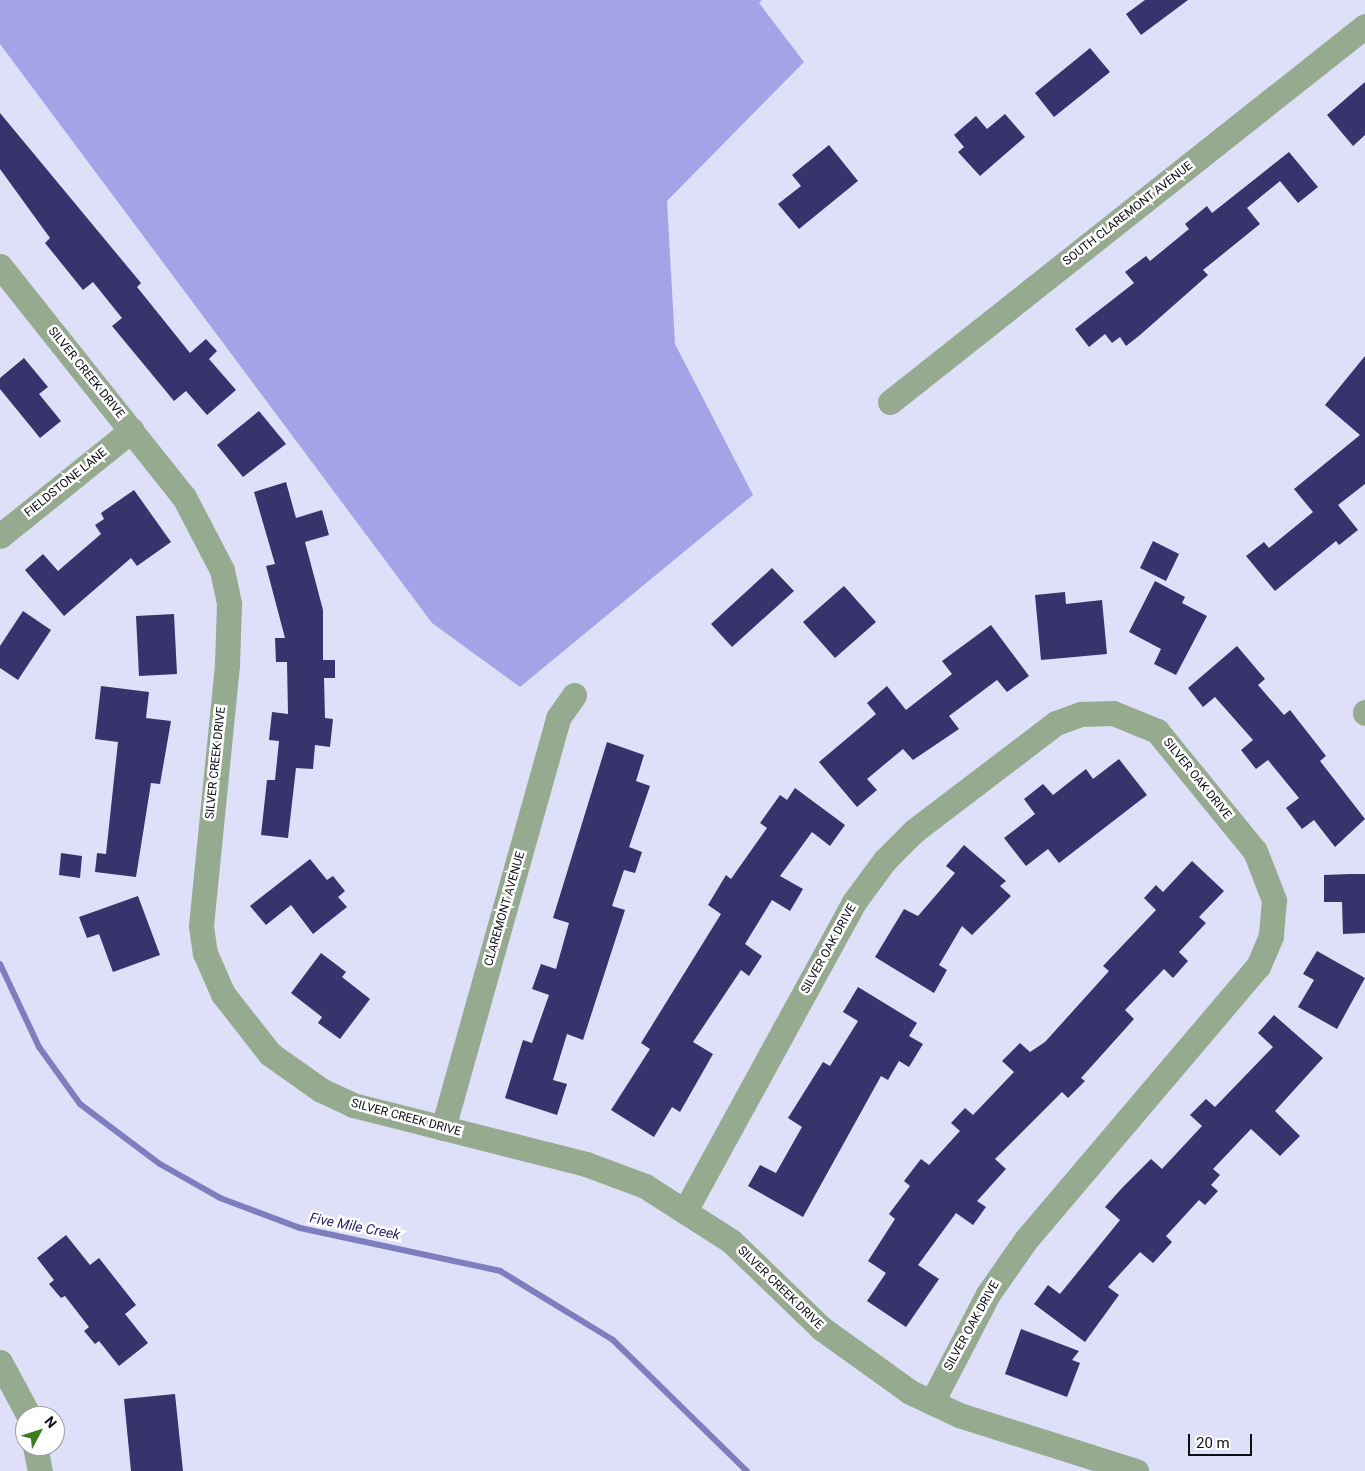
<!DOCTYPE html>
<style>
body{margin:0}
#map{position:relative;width:1365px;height:1471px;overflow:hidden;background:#dedff8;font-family:Roboto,sans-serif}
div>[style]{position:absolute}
.forest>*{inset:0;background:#a3a4e8}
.stream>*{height:6px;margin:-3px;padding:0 3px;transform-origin:3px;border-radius:3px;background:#7e7dbe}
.building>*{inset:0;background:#37336d}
.street>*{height:25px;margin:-12.5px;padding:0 12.5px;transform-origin:12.5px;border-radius:12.5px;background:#96aa8f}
span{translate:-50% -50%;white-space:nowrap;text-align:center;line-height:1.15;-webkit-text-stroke:5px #fff;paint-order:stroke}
.street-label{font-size:12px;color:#0d0d15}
.water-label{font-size:14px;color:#2d216e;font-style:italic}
.north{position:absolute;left:15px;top:1406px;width:50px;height:50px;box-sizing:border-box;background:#fff;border:1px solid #9e9ea1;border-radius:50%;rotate:50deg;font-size:14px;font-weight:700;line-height:20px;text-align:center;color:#0d0d15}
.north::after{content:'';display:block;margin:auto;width:18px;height:22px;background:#3d7d1b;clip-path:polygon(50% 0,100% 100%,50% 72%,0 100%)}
.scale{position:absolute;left:1188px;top:1434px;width:64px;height:22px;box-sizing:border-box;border:2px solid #0d0d15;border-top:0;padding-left:6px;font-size:15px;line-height:18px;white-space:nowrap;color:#0d0d15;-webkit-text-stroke:4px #fff;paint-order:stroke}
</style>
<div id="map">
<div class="forest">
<i style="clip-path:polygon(0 0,762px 0,759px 3px,804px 62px,667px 201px,675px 344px,753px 495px,520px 687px,432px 623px,0 44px)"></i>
</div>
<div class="stream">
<i style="left:0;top:964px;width:92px;rotate:64.8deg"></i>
<i style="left:39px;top:1047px;width:70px;rotate:54.3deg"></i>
<i style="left:80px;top:1104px;width:100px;rotate:36.9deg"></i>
<i style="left:160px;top:1164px;width:69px;rotate:29.5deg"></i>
<i style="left:220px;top:1198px;width:85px;rotate:20.6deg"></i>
<i style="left:300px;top:1228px;width:205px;rotate:12.1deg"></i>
<i style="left:500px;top:1271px;width:132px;rotate:31.4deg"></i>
<i style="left:613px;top:1340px;width:187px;rotate:44.4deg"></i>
</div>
<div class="building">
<i style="clip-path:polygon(1145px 0,1188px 0,1141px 35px,1126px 14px)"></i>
<i style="clip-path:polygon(1090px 48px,1110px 72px,1054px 117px,1035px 93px)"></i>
<i style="clip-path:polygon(1365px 82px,1365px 135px,1353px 146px,1327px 115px)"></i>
<i style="clip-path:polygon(0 113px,141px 283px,137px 287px,190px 353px,206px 339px,217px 351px,209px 359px,236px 390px,207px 415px,186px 391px,174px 401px,112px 326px,122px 318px,93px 282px,83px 290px,45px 243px,50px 238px,0 169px)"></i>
<i style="clip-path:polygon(1005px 114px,1025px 137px,980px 176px,958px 152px,964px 147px,954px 135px,976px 116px,987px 129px)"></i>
<i style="clip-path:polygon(829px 145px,858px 181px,799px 229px,778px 204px,801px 186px,792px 175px)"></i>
<i style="clip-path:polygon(1289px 152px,1318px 187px,1298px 203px,1280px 181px,1247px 208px,1260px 224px,1203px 270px,1208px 275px,1140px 335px,1126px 346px,1120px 337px,1112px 343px,1105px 334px,1089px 347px,1075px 329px,1134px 283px,1125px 272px,1146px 256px,1150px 261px,1189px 229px,1185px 224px,1207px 206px,1212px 213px)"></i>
<i style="clip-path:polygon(1365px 356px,1365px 484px,1338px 505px,1358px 530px,1339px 545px,1336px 541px,1275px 591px,1246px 556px,1264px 542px,1269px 548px,1313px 512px,1294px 489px,1360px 435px,1325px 405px)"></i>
<i style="clip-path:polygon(24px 358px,48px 387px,39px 394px,61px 421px,40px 438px,0 389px,0 378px)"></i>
<i style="clip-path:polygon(259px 411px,286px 444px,243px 477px,217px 445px)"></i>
<i style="clip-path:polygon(286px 482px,296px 518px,322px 510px,329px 535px,305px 542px,323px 610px,323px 660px,335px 660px,335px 678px,324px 678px,325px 718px,333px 719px,330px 747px,315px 745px,313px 769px,296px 768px,288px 838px,261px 835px,267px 780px,275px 780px,279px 741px,269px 740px,272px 712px,288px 714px,287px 662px,276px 662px,275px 638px,285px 638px,266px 566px,275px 564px,254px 492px)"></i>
<i style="clip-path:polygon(134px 490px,171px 542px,137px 566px,131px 558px,64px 616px,25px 570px,43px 554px,58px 571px,101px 534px,95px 525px,104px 519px,101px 513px)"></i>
<i style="clip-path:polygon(1153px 541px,1179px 554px,1166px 581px,1140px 568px)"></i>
<i style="clip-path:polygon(772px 568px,794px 591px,732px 647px,711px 624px)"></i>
<i style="clip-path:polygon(1155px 581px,1185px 597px,1182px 603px,1207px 616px,1176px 675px,1154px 664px,1161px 649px,1129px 632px)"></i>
<i style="clip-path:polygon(844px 586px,876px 622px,835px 658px,803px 622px)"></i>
<i style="clip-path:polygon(1065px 592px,1066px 604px,1102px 600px,1107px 654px,1041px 660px,1035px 595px)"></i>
<i style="clip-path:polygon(23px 611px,51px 630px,18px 680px,0 668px,0 646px)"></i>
<i style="clip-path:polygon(174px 614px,177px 674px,139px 676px,136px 616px)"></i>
<i style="clip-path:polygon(991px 625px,1029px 676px,1007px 692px,997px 680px,949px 716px,959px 729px,913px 760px,903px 749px,867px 779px,877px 790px,857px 807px,819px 762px,876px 714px,867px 703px,887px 686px,906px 710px,952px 674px,942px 661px)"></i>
<i style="clip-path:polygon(1237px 646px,1265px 679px,1258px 685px,1284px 715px,1290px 710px,1326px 756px,1320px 761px,1365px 819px,1335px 847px,1314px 820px,1302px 829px,1286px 808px,1299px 798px,1268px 760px,1256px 769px,1241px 750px,1253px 740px,1215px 697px,1203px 707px,1188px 688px)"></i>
<i style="clip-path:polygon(101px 686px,149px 692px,146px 718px,171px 721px,160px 784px,151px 783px,136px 877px,95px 872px,97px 853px,106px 854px,118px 742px,95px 739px)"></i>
<i style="clip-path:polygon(607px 742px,644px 755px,636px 781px,650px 786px,629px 847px,642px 852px,635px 873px,624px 870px,612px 906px,625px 910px,583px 1040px,567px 1034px,553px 1080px,567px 1084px,557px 1115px,505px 1098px,523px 1040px,532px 1043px,549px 995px,532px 989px,541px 964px,556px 969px,569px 923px,553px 918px)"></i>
<i style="clip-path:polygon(1119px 759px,1147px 795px,1059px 863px,1048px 849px,1026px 866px,1004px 838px,1035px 814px,1024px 799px,1043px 784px,1053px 795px,1086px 769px,1093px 779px)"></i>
<i style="clip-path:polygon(795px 788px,845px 825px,830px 846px,812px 832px,780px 876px,803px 889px,790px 911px,772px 900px,745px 944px,762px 956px,749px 976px,741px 970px,693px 1042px,713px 1054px,680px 1112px,672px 1107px,654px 1137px,611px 1110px,650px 1049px,641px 1043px,721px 914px,708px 905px,726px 875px,731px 879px,767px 828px,760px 823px,780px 795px,787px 800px)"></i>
<i style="clip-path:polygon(964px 845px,1006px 881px,1000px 886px,1011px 896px,972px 935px,962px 926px,939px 965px,947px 970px,934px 993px,875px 957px,904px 909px,918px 916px,955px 873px,946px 866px)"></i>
<i style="clip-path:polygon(61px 853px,82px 856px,80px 878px,59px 875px)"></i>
<i style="clip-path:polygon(310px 859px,327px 880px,333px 876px,345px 891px,338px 897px,347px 907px,313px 934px,291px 905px,266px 925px,250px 906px)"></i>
<i style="clip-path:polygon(1192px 861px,1224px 891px,1199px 917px,1206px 923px,1179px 952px,1188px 961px,1173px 978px,1164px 969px,1125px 1010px,1134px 1019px,1081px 1078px,1085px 1081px,1068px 1098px,1062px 1092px,995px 1159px,1006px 1169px,977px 1201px,986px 1207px,973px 1225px,956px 1213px,918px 1265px,939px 1279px,906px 1327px,867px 1301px,886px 1273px,868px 1261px,895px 1219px,889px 1214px,910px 1186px,904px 1181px,921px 1159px,929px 1165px,960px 1131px,951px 1123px,965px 1108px,973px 1115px,1014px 1072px,1002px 1061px,1020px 1043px,1030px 1052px,1045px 1042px,1109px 971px,1103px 966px,1156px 910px,1144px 898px,1156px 885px,1163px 892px)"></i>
<i style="clip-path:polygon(1350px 874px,1365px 874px,1365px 933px,1343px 934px,1342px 902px,1324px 902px,1324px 875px)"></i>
<i style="clip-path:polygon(138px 896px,160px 955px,113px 972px,99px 934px,87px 938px,79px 917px)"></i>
<i style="clip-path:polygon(1317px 951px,1365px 978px,1337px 1029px,1298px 1007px,1314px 980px,1303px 974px)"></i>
<i style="clip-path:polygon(321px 953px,346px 972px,342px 977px,370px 999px,340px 1039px,318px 1023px,322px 1017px,291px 993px)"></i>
<i style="clip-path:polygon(858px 987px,917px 1023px,909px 1036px,923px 1044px,909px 1067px,899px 1061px,888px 1080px,881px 1076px,803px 1217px,748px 1186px,760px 1165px,776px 1173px,802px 1127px,788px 1118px,823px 1062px,830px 1066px,858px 1021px,843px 1012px)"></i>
<i style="clip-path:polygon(1274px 1015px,1323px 1058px,1275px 1111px,1300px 1136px,1280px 1156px,1251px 1129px,1213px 1169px,1220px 1175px,1211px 1185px,1218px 1191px,1205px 1205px,1199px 1200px,1166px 1236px,1172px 1242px,1153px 1263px,1140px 1252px,1108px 1287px,1119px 1295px,1085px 1342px,1034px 1304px,1048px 1285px,1060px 1294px,1120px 1220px,1105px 1207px,1122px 1188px,1151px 1159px,1162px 1169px,1202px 1126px,1190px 1115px,1206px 1099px,1215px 1107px,1273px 1047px,1258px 1033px)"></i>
<i style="clip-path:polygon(66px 1235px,90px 1265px,99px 1258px,136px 1305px,125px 1314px,148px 1343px,119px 1366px,99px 1341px,95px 1344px,84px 1331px,89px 1327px,65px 1296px,61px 1298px,49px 1284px,54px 1280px,37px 1258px)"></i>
<i style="clip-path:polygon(1021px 1329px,1079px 1351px,1072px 1360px,1080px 1363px,1067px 1397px,1005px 1374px)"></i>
<i style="clip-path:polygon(175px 1394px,183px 1471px,131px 1471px,124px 1399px)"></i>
</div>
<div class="street">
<i style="left:0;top:266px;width:295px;rotate:51.5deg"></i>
<i style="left:184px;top:497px;width:82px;rotate:62.5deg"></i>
<i style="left:222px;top:570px;width:35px;rotate:78deg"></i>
<i style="left:229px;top:604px;width:61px;rotate:91.9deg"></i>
<i style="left:227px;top:665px;width:262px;rotate:95.7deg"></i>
<i style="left:201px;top:926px;width:27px;rotate:82deg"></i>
<i style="left:205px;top:953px;width:45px;rotate:66.3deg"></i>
<i style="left:223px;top:994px;width:76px;rotate:51.9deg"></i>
<i style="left:270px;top:1054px;width:62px;rotate:35.2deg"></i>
<i style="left:321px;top:1090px;width:35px;rotate:25deg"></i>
<i style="left:353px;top:1105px;width:240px;rotate:14.2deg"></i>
<i style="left:586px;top:1164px;width:63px;rotate:20.4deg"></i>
<i style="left:645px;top:1186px;width:102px;rotate:32.6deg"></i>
<i style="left:731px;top:1241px;width:125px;rotate:44deg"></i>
<i style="left:821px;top:1328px;width:110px;rotate:35.7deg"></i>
<i style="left:910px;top:1392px;width:54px;rotate:25.1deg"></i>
<i style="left:959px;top:1415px;width:186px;rotate:17.6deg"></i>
<i style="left:890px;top:402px;width:606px;rotate:-38.36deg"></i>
<i style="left:0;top:536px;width:169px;rotate:-38.8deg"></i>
<i style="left:1365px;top:713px;width:1px;rotate:-90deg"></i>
<i style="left:443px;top:1128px;width:426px;rotate:-74.3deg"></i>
<i style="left:558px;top:718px;width:28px;rotate:-55deg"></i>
<i style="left:686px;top:1209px;width:350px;rotate:-61.3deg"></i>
<i style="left:854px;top:902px;width:52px;rotate:-53.6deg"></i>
<i style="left:885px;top:860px;width:41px;rotate:-45deg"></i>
<i style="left:914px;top:831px;width:178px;rotate:-37.3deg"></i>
<i style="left:1056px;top:723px;width:27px;rotate:-20deg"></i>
<i style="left:1081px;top:714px;width:32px;rotate:-2deg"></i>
<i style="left:1113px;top:713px;width:48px;rotate:22.2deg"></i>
<i style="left:1157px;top:731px;width:155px;rotate:50.8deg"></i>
<i style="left:1255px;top:851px;width:53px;rotate:68.8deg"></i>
<i style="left:1274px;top:900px;width:36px;rotate:95deg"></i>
<i style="left:1271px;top:936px;width:33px;rotate:113deg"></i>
<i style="left:1258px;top:966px;width:360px;rotate:130.3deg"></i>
<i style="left:1025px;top:1241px;width:65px;rotate:124.9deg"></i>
<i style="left:988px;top:1294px;width:122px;rotate:117.4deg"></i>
<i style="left:0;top:1362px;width:61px;rotate:61.8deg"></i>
<i style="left:35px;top:1446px;width:25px;rotate:79deg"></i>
</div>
<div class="street-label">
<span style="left:1128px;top:214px;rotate:-38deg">SOUTH CLAREMONT AVENUE</span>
<span style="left:86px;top:373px;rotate:51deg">SILVER CREEK DRIVE</span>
<span style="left:66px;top:483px;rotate:-39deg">FIELDSTONE LANE</span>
<span style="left:216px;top:763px;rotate:-84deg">SILVER CREEK DRIVE</span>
<span style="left:1197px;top:779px;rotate:51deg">SILVER OAK DRIVE</span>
<span style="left:505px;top:909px;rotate:-74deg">CLAREMONT AVENUE</span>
<span style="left:829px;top:949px;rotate:-61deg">SILVER OAK DRIVE</span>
<span style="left:406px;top:1118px;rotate:15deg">SILVER CREEK DRIVE</span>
<span style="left:780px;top:1288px;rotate:44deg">SILVER CREEK DRIVE</span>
<span style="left:972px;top:1326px;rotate:-61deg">SILVER OAK DRIVE</span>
</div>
<div class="water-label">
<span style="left:355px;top:1226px;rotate:11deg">Five Mile Creek</span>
</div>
<div class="north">N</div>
<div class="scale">20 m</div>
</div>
